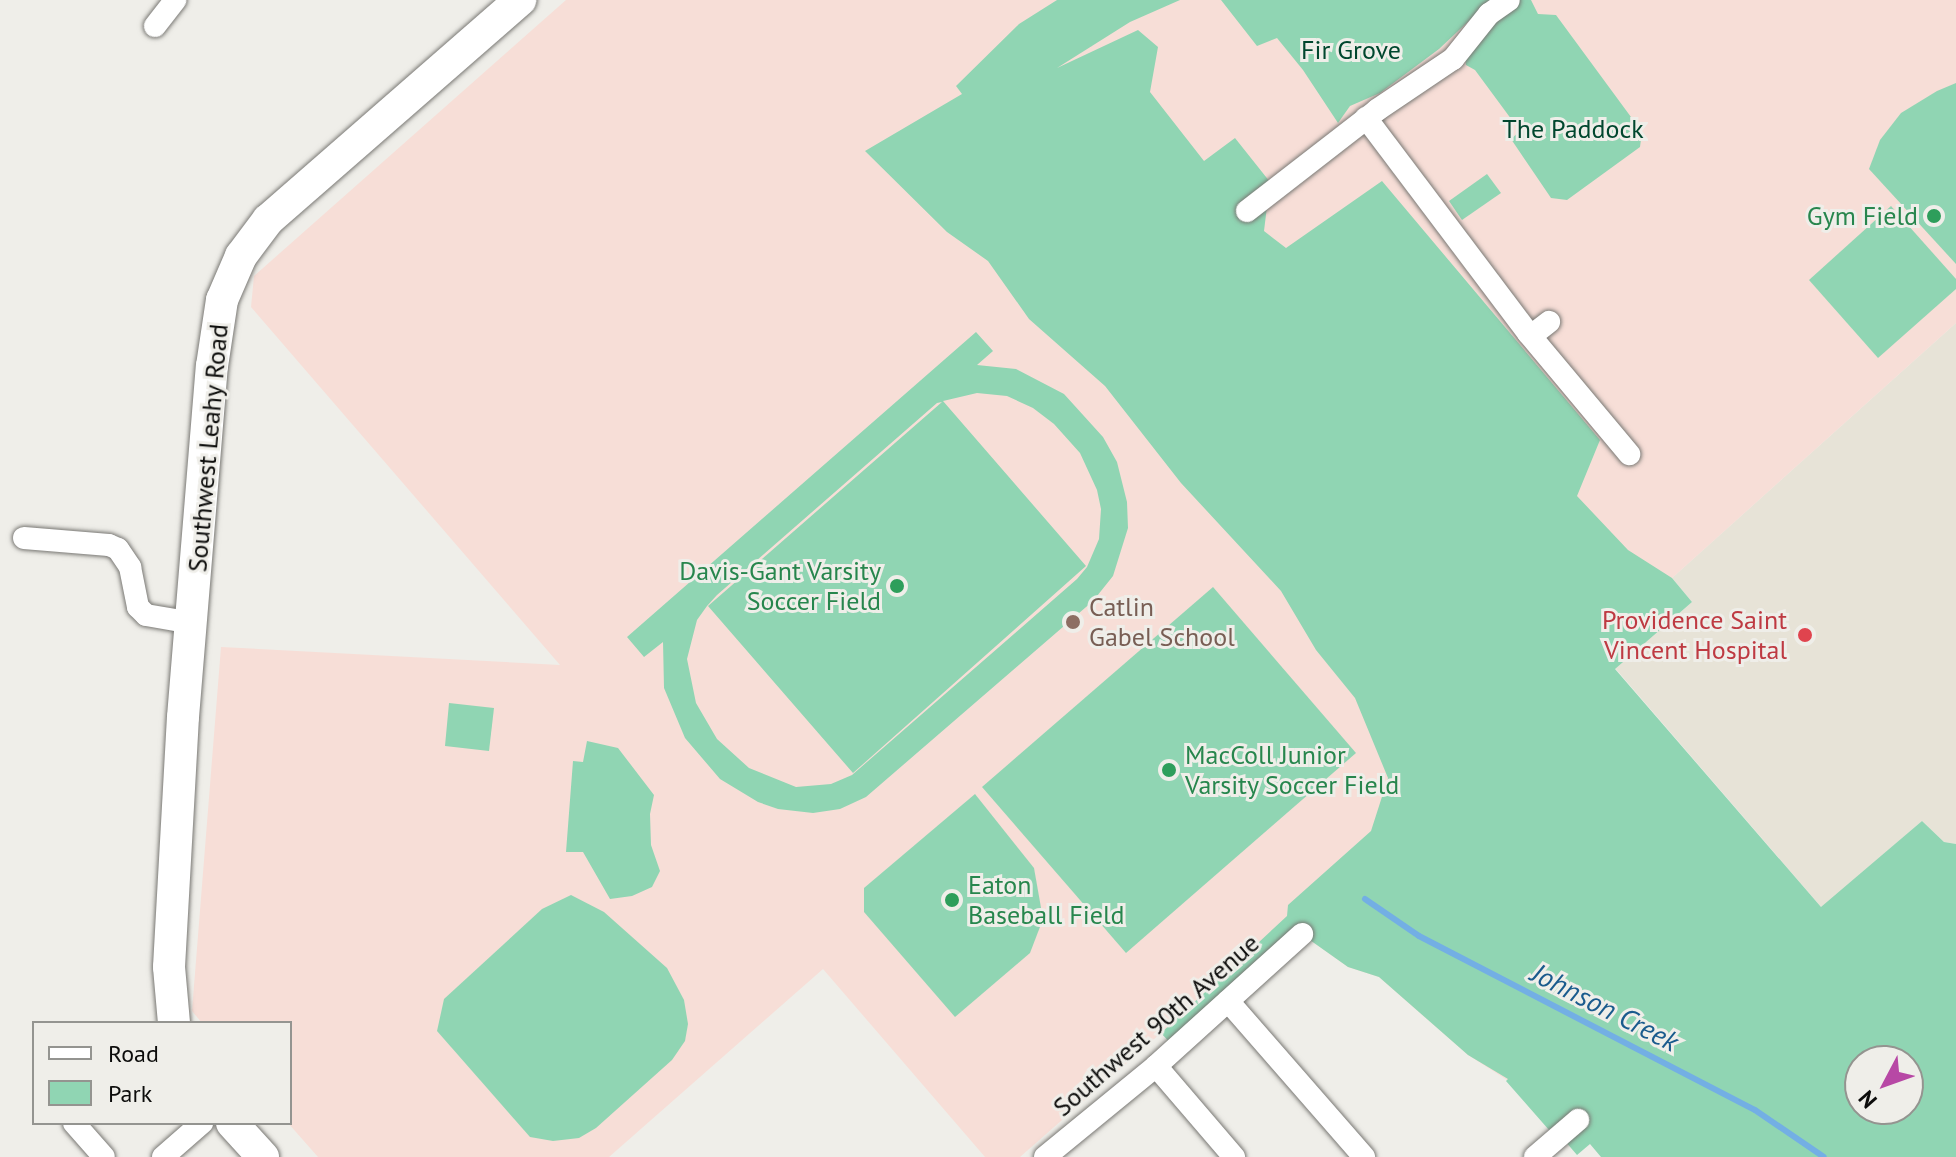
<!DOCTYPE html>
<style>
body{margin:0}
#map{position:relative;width:1956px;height:1157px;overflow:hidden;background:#efeee9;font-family:"PT Sans",sans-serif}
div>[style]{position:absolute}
.built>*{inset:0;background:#e7e3d7}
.education>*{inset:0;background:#f7ded7}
.green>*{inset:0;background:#90d5b3}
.stream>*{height:6px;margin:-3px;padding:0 3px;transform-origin:3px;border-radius:3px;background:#73afe4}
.roads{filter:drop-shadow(0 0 2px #797874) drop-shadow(0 0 2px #797874)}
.street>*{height:22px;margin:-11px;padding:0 11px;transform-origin:11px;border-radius:11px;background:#fff}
.secondary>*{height:32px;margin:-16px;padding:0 16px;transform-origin:16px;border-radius:16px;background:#fff}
.dots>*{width:22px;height:22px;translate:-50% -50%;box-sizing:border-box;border:4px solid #efeee9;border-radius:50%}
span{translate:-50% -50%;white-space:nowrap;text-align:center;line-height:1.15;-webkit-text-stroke:6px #efeee9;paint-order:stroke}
.park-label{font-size:26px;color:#00472e}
.leisure-label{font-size:26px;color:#27864d}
.right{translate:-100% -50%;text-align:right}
.left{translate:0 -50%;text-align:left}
.street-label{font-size:26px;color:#0c0c0b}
.education-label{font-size:26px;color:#785e54}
.health-label{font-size:26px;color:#be3a42}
.water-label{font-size:28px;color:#1a5b8d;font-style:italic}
.legend{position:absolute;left:32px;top:1021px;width:260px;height:104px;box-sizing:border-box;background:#efeee9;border:2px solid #949490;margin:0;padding:10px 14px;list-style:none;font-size:24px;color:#0c0c0b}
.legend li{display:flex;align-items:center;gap:16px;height:40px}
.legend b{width:40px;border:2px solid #949490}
.north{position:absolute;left:1844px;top:1045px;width:80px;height:80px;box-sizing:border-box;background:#efeee9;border:2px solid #949490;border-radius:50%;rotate:229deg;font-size:22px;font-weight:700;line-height:32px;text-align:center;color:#0c0c0b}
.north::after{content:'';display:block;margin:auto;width:28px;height:36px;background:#b748a5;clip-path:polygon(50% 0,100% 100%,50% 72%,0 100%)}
</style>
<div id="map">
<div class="built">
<i style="clip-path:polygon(1956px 323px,1956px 844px,1944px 842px,1922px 821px,1822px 908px,1615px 668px,1692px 602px,1672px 578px)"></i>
</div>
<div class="education">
<i style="clip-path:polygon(566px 0,1956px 0,1956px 323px,1456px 772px,1526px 1092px,1468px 1055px,1379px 977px,1348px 967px,1300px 933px,1172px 1045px,1161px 1033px,1020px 1157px,985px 1157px,823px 969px,609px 1157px,318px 1157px,288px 1123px,290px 1023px,202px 1023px,192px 1011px,221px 647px,560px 665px,251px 307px,254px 276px)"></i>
</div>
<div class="green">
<i style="clip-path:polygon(evenodd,1057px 0,1180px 0,1130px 22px,1057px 68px,1138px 30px,1158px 47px,1150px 92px,1204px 161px,1235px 138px,1270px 182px,1264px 231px,1286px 248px,1382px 181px,1600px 440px,1577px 496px,1628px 550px,1672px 578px,1692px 602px,1615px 669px,1821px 907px,1922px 821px,1944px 842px,1956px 844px,1956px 1157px,1601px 1157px,1590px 1144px,1577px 1155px,1553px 1127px,1549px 1130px,1506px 1081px,1508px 1079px,1468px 1055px,1379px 977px,1348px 967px,1300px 933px,1172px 1045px,1161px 1033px,1287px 916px,1288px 905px,1371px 831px,1388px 778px,1355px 698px,1316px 650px,1281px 591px,1181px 483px,1105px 386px,1029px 319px,988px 261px,947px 232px,865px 151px,962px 94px,956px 86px,1019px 24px,1057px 0,1860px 1061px,1908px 1061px,1908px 1109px,1860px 1109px,1860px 1061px)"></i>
<i style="clip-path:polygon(1221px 0,1491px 0,1439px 49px,1380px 93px,1350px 106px,1338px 123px,1303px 70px,1277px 38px,1257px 46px)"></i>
<i style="clip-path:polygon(1520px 0,1531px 0,1538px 14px,1556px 15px,1642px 132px,1640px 147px,1567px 200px,1551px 198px,1511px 139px,1520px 131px,1475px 70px,1466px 65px,1465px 56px,1505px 10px)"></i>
<i style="clip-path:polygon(1956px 83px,1956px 264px,1869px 169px,1880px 140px,1901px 113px,1937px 91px)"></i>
<i style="clip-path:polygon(1487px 174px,1501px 193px,1462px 220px,1449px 201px)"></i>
<i style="clip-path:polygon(1891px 206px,1956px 279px,1956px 289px,1878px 358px,1809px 280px)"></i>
<i style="clip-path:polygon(evenodd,976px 332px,993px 351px,977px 365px,1016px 369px,1064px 394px,1103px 437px,1117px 462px,1127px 502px,1128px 528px,1113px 576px,1093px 601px,866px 797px,840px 809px,813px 813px,778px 809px,758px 802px,720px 779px,685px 738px,664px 688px,663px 642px,644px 657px,627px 637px,976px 332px,977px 393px,1007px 396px,1033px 408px,1054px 424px,1080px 453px,1097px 490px,1101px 509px,1099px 539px,1087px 567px,1077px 579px,852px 775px,831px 784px,796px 787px,749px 768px,717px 739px,696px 703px,687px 659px,697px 620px,707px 606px,717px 595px,937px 403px,942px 402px,708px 606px,853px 773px,1086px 566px,943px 401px,977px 393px)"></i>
<i style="clip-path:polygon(1213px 587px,1356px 753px,1126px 953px,982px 787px)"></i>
<i style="clip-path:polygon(449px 703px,494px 708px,489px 751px,445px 746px)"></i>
<i style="clip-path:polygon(587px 741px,618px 748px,654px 795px,650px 814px,651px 845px,660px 871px,652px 887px,632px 896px,610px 899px,583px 852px,566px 852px,573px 761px,583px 762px)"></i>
<i style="clip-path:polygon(975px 794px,1034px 868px,1043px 919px,1030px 953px,955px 1017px,864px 912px,864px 888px)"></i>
<i style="clip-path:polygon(571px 895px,604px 912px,667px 968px,684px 1000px,688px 1024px,685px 1041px,672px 1060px,596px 1128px,579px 1138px,553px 1141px,530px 1137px,437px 1031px,444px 999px,542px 909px)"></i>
</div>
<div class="stream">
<i style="left:1365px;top:899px;width:65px;rotate:34.4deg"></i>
<i style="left:1419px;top:936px;width:378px;rotate:27.4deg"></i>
<i style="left:1755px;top:1110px;width:83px;rotate:34.3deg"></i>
</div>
<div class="roads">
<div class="street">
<i style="left:155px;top:26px;width:33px;rotate:-52deg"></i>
<i style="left:1366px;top:118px;width:269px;rotate:53deg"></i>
<i style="left:1528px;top:333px;width:158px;rotate:50.1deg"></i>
<i style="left:1247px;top:211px;width:165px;rotate:-37.8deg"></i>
<i style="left:1377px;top:110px;width:92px;rotate:-33.9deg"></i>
<i style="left:1453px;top:59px;width:58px;rotate:-51.3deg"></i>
<i style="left:1489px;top:14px;width:24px;rotate:-35deg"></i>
<i style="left:1531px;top:336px;width:23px;rotate:-38deg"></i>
<i style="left:24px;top:538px;width:85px;rotate:4.7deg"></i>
<i style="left:109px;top:545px;width:10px;rotate:24deg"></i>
<i style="left:118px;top:549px;width:22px;rotate:56deg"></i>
<i style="left:130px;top:567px;width:41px;rotate:78.7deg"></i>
<i style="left:138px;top:607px;width:11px;rotate:45deg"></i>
<i style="left:146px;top:615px;width:48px;rotate:9.7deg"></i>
<i style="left:1228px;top:1001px;width:207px;rotate:48.9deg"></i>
<i style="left:1156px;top:1066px;width:120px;rotate:49.4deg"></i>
<i style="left:74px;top:1123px;width:45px;rotate:48.6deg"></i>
<i style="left:163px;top:1157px;width:52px;rotate:-41.1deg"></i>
<i style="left:1045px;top:1157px;width:144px;rotate:-39.3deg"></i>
<i style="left:1156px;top:1066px;width:197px;rotate:-42.1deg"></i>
<i style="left:1535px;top:1157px;width:57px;rotate:-40.7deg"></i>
</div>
<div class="secondary">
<i style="left:174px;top:1023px;width:56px;rotate:-95.1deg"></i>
<i style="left:169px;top:967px;width:250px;rotate:-86.8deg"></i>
<i style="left:183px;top:717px;width:352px;rotate:-85.3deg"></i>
<i style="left:212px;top:366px;width:67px;rotate:-81.4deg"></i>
<i style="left:222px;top:300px;width:48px;rotate:-66.6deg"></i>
<i style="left:241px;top:256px;width:45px;rotate:-53.1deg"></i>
<i style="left:268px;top:220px;width:335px;rotate:-41.1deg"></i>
<i style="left:232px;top:1123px;width:46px;rotate:47.6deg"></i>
</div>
</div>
<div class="dots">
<i style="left:1934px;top:216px;background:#2e9e5b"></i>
<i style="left:897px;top:586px;background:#2e9e5b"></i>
<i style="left:1073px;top:622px;background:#8d6e63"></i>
<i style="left:1805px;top:635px;background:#e0444e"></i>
<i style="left:1169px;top:770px;background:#2e9e5b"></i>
<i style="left:952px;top:900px;background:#2e9e5b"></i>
</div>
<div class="park-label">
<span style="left:1351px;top:50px">Fir Grove</span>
<span style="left:1573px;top:129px">The Paddock</span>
</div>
<div class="leisure-label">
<span class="right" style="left:1918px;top:216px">Gym Field</span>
<span class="right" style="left:881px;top:586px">Davis-Gant Varsity<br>Soccer Field</span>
<span class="left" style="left:1185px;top:770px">MacColl Junior<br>Varsity Soccer Field</span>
<span class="left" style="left:968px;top:900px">Eaton<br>Baseball Field</span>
</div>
<div class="street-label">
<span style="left:208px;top:448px;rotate:-85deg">Southwest Leahy Road</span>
<span style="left:1156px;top:1025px;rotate:-41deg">Southwest 90th Avenue</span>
</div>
<div class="education-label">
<span class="left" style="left:1089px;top:622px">Catlin<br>Gabel School</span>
</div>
<div class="health-label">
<span class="right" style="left:1787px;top:635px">Providence Saint<br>Vincent Hospital</span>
</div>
<div class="water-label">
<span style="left:1605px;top:1007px;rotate:27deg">Johnson Creek</span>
</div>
<ul class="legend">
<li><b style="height:10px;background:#fff"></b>Road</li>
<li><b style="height:22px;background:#90d5b3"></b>Park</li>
</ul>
<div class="north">N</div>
</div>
